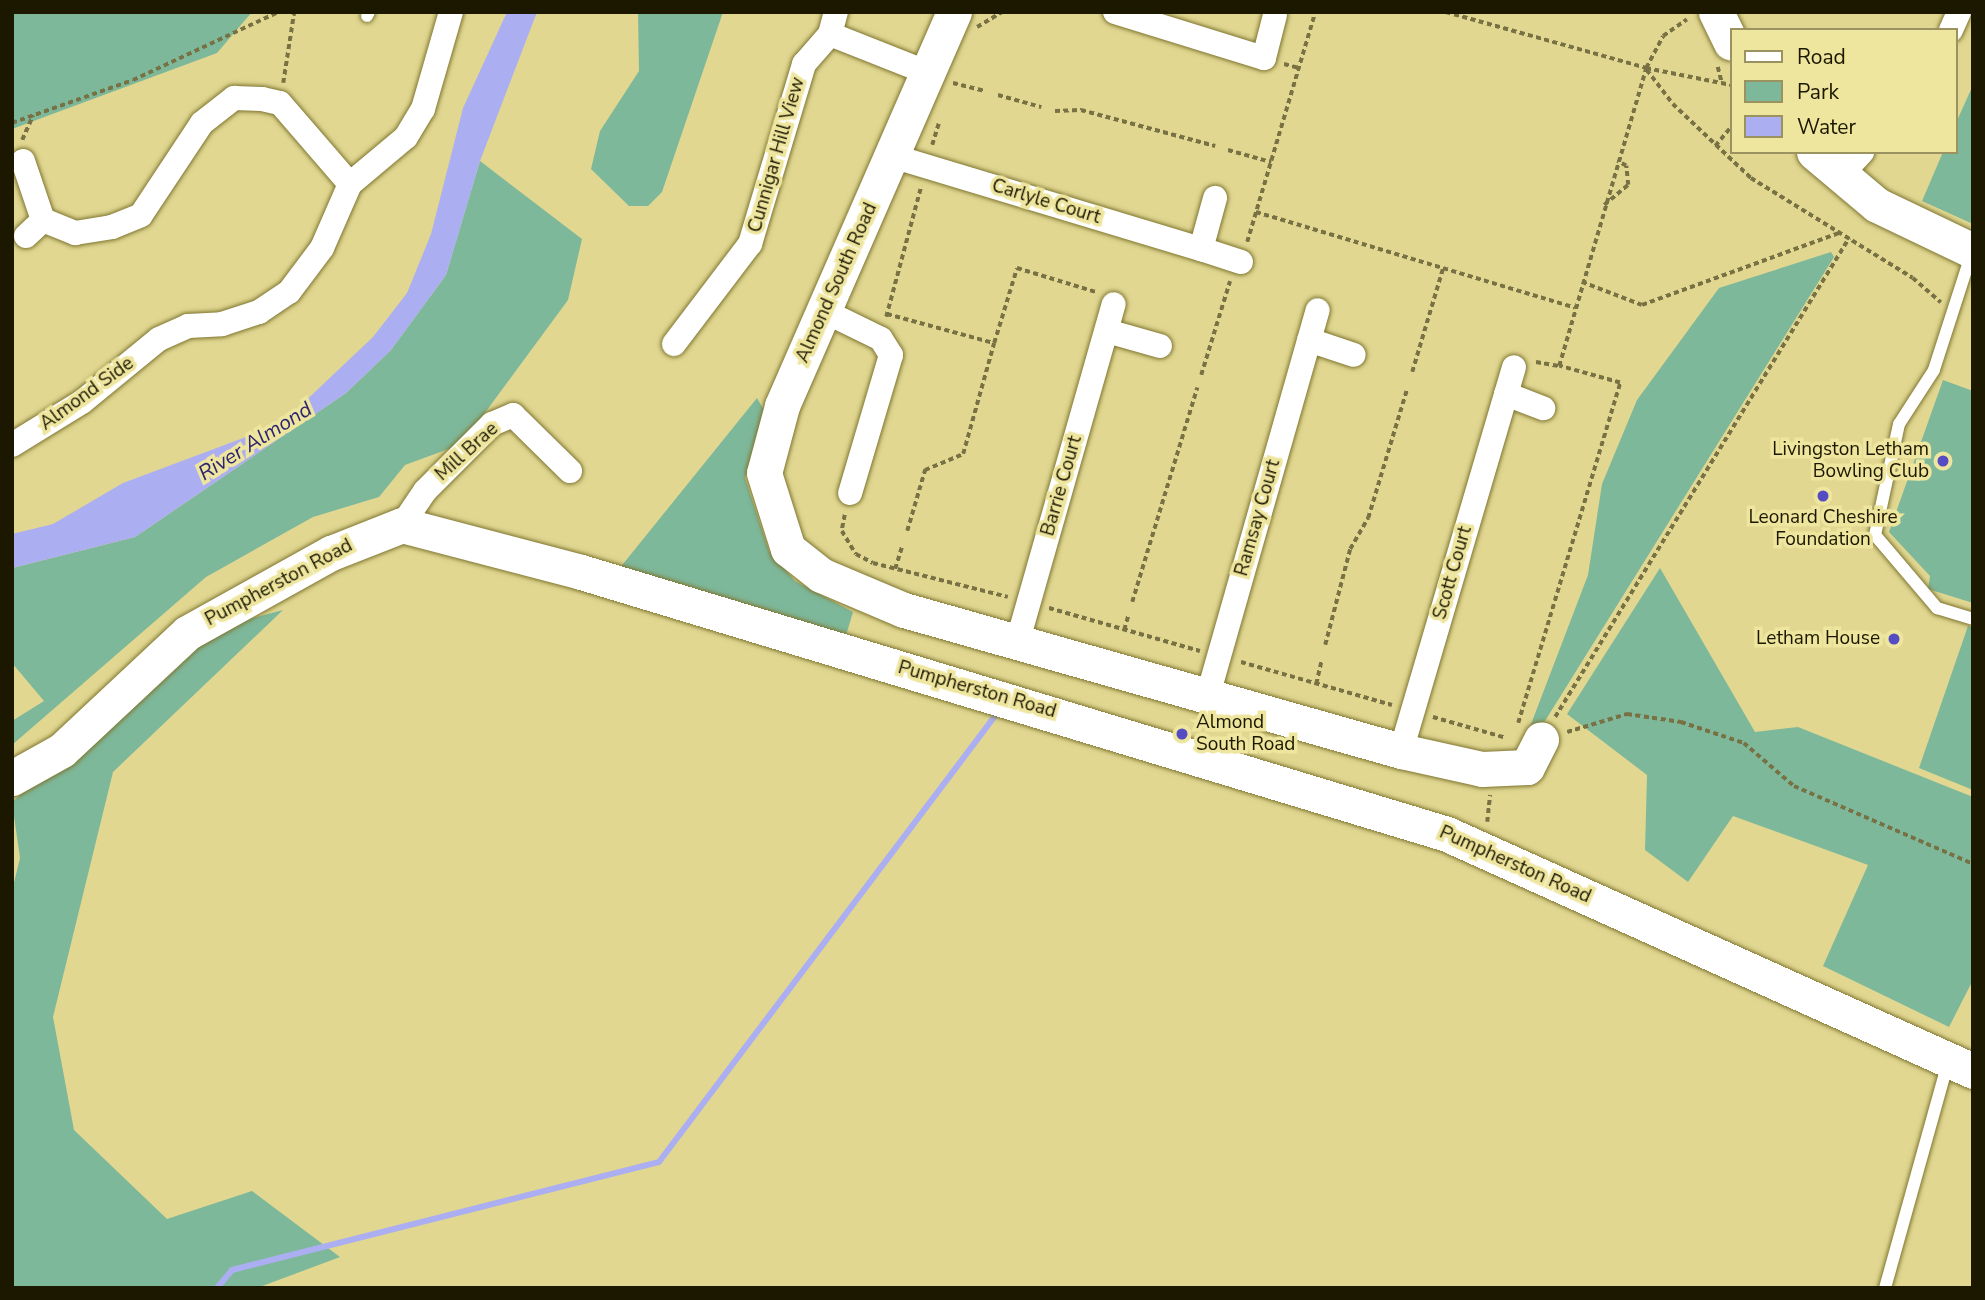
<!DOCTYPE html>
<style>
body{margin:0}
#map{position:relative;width:1985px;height:1300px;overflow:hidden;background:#e1d791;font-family:"Nunito Sans",sans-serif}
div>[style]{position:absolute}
.green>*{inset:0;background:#7eb89a}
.water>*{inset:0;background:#abaff2}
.stream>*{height:6px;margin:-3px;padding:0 3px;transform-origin:3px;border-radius:3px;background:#abaff2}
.path>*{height:3.5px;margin-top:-1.75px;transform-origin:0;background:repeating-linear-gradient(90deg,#787144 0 5px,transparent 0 8.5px)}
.roads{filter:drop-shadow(0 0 2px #7f7631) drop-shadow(0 0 2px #7f7631)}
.lane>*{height:12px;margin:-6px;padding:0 6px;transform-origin:6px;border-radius:6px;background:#fff}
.street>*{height:24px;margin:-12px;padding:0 12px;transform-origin:12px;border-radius:12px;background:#fff}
.secondary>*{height:35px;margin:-17.5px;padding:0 17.5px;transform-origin:17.5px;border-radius:17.5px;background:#fff}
.dots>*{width:19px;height:19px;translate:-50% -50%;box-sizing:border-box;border:4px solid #eee59e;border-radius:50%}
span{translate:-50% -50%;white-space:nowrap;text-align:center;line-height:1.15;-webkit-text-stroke:7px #eee59e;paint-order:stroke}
.street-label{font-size:19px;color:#1c1800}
.poi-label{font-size:19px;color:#1c1800}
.right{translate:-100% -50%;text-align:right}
.left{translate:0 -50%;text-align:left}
.water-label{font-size:21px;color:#2d2571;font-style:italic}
.frame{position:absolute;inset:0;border:14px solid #1c1800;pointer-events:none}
.legend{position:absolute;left:1730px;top:28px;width:228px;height:126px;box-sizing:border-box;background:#eee59e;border:2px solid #9a935f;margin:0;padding:9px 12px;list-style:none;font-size:21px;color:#1c1800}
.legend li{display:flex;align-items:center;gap:14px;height:35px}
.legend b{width:35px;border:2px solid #9a935f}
</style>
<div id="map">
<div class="green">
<i style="clip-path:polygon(12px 12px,252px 12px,217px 53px,12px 129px)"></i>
<i style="clip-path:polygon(638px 12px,723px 12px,662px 192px,648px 206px,629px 206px,591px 169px,600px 131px,639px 71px)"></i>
<i style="clip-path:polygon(1973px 85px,1973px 224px,1922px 201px,1943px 152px,1955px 152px,1955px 125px)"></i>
<i style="clip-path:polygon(480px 161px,582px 239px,568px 300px,462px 444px,405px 465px,379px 497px,313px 517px,206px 577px,12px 745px,12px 721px,44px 701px,12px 663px,12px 568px,135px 537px,346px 393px,391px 350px,446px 275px)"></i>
<i style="clip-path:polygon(1831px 252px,1834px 257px,1540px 729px,1528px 732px,1588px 575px,1602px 484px,1637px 400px,1719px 288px)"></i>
<i style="clip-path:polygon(1943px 380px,1973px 391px,1973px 603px,1928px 589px,1930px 576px,1889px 532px)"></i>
<i style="clip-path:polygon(757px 398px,767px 415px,745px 478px,769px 551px,795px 581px,853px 612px,845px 639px,619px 569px)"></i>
<i style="clip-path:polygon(1660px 568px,1755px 732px,1798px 727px,1973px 797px,1973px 980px,1949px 1027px,1823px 966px,1868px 865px,1733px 816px,1688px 882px,1645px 850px,1647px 775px,1567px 714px)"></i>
<i style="clip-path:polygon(283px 610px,113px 772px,53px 1017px,74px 1130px,167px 1219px,252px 1191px,340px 1257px,257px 1288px,12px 1288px,12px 891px,20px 858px,12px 802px,219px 627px)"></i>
<i style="clip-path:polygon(1968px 626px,1973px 628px,1973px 790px,1919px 768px)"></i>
</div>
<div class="water">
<i style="clip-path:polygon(507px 12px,537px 12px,480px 161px,446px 275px,391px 350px,346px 393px,135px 537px,12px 568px,12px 534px,53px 524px,123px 483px,281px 424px,373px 337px,407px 293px,431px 234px,463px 108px)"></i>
</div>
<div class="stream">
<i style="left:217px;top:1288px;width:23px;rotate:-50deg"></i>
<i style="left:232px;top:1270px;width:440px;rotate:-14.2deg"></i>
<i style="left:659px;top:1162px;width:563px;rotate:-53.01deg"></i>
</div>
<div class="path">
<i style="left:1446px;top:12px;width:208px;rotate:15.6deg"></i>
<i style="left:1646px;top:68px;width:36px;rotate:-62deg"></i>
<i style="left:1663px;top:36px;width:29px;rotate:-35deg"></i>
<i style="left:977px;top:27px;width:29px;rotate:-31deg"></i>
<i style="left:1284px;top:64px;width:16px;rotate:15deg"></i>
<i style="left:1718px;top:67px;width:16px;rotate:76deg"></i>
<i style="left:1647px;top:70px;width:43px;rotate:52.6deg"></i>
<i style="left:1673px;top:104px;width:108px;rotate:43.5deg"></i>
<i style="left:1751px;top:178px;width:190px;rotate:31.7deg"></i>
<i style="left:1913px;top:278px;width:37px;rotate:41deg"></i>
<i style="left:283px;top:83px;width:72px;rotate:-81.2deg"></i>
<i style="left:953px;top:83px;width:33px;rotate:14deg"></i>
<i style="left:998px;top:95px;width:45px;rotate:15.6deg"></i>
<i style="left:1055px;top:111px;width:26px;rotate:-2deg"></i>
<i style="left:1081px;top:110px;width:139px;rotate:15deg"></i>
<i style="left:12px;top:123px;width:128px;rotate:-19.6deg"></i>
<i style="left:133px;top:80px;width:160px;rotate:-25.1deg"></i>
<i style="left:22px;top:140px;width:27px;rotate:-66deg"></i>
<i style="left:932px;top:145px;width:24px;rotate:-73deg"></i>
<i style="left:1715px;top:146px;width:25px;rotate:-50deg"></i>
<i style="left:1228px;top:150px;width:45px;rotate:15.6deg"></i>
<i style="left:1604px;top:205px;width:31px;rotate:-40deg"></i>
<i style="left:1628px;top:185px;width:19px;rotate:-96deg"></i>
<i style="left:1626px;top:166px;width:10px;rotate:-151deg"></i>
<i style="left:1256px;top:212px;width:333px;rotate:16.7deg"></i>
<i style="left:1247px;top:242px;width:240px;rotate:-73.5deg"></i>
<i style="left:1582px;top:282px;width:64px;rotate:21deg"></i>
<i style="left:1642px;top:305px;width:210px;rotate:-20.1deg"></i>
<i style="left:887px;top:314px;width:111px;rotate:15.2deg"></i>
<i style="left:994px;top:343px;width:78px;rotate:-73deg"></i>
<i style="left:1017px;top:268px;width:83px;rotate:16.9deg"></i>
<i style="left:886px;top:317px;width:136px;rotate:-75deg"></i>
<i style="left:1536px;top:362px;width:23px;rotate:10deg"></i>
<i style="left:1559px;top:366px;width:310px;rotate:-73.7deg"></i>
<i style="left:1646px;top:68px;width:87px;rotate:11.3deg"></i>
<i style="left:1412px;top:372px;width:109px;rotate:-73.4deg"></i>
<i style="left:1201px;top:375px;width:98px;rotate:-72.9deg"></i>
<i style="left:845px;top:515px;width:16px;rotate:101deg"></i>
<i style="left:842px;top:531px;width:27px;rotate:59deg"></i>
<i style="left:856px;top:554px;width:19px;rotate:28deg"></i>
<i style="left:907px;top:531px;width:64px;rotate:-73.6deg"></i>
<i style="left:925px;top:470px;width:41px;rotate:-22.8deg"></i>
<i style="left:963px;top:454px;width:115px;rotate:-74.4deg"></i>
<i style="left:873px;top:563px;width:139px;rotate:14.1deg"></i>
<i style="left:895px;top:569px;width:24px;rotate:-73deg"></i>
<i style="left:1132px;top:602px;width:224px;rotate:-73.1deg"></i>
<i style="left:1049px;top:608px;width:157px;rotate:15.9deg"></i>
<i style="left:1124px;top:630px;width:15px;rotate:-74deg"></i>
<i style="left:1325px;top:645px;width:99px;rotate:-75.4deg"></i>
<i style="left:1350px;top:549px;width:36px;rotate:-60deg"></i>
<i style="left:1368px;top:518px;width:135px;rotate:-73.2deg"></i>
<i style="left:1241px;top:662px;width:157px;rotate:15.9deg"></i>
<i style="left:1316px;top:684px;width:23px;rotate:-77deg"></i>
<i style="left:1433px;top:717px;width:76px;rotate:16deg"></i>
<i style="left:1555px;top:717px;width:562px;rotate:-58.46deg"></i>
<i style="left:1518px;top:723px;width:355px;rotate:-73.3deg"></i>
<i style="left:1620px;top:383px;width:63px;rotate:-164.4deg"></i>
<i style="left:1567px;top:732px;width:63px;rotate:-16.7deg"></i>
<i style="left:1627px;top:714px;width:55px;rotate:8.4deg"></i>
<i style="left:1681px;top:722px;width:66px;rotate:18.4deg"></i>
<i style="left:1744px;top:743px;width:66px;rotate:40.7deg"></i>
<i style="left:1794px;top:786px;width:195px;rotate:23.5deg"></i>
<i style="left:1487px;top:822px;width:27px;rotate:-84deg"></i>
</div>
<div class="roads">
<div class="lane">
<i style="left:367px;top:16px;width:4px;rotate:-63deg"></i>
<i style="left:1972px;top:252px;width:124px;rotate:107.9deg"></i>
<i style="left:1934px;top:370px;width:64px;rotate:122.9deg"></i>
<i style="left:1899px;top:424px;width:114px;rotate:102.2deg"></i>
<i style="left:1875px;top:535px;width:96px;rotate:49.7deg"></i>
<i style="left:1937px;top:608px;width:38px;rotate:17deg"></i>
<i style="left:1885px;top:1288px;width:234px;rotate:-74.4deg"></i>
</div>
<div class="street">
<i style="left:1115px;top:12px;width:156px;rotate:17.2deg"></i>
<i style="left:1264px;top:58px;width:44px;rotate:-75.7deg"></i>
<i style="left:1951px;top:30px;width:20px;rotate:-66deg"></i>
<i style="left:830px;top:34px;width:103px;rotate:21.6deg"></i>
<i style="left:892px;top:156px;width:323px;rotate:16.8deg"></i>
<i style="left:1201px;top:249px;width:53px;rotate:-74.6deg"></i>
<i style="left:23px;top:161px;width:62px;rotate:71.3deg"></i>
<i style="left:43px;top:220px;width:35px;rotate:22deg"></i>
<i style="left:75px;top:233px;width:37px;rotate:-9deg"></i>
<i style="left:112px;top:227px;width:31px;rotate:-22deg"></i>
<i style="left:141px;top:215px;width:110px;rotate:-56.5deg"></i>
<i style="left:202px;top:123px;width:41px;rotate:-38deg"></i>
<i style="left:234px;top:98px;width:28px;rotate:2deg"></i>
<i style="left:262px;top:99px;width:18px;rotate:13deg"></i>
<i style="left:280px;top:103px;width:107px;rotate:49.2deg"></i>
<i style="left:1839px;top:177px;width:34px;rotate:-47deg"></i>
<i style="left:26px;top:236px;width:23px;rotate:-43deg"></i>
<i style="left:1201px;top:249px;width:42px;rotate:18deg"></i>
<i style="left:826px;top:312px;width:61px;rotate:26.1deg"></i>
<i style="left:881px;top:339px;width:19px;rotate:58deg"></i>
<i style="left:891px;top:355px;width:144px;rotate:106.5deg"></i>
<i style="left:1107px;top:331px;width:55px;rotate:15.8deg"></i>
<i style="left:1309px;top:340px;width:47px;rotate:18.4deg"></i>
<i style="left:674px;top:344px;width:126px;rotate:-52.8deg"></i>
<i style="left:750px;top:244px;width:188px;rotate:-73.3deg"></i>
<i style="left:804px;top:64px;width:40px;rotate:-49deg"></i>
<i style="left:830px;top:34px;width:23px;rotate:-75deg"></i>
<i style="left:1506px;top:394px;width:40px;rotate:21deg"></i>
<i style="left:12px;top:445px;width:82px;rotate:-31.6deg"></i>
<i style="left:82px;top:402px;width:99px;rotate:-39.3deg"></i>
<i style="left:159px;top:339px;width:32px;rotate:-24deg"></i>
<i style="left:188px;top:326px;width:34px;rotate:-3deg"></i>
<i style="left:222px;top:324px;width:39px;rotate:-18deg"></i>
<i style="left:259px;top:312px;width:36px;rotate:-34deg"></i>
<i style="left:289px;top:292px;width:55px;rotate:-53.1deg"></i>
<i style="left:322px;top:248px;width:70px;rotate:-66.4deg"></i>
<i style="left:350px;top:184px;width:73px;rotate:-40deg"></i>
<i style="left:406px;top:137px;width:33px;rotate:-59deg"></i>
<i style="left:423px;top:109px;width:101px;rotate:-73.9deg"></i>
<i style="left:402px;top:525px;width:41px;rotate:-55.9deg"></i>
<i style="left:425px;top:491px;width:95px;rotate:-45deg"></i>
<i style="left:492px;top:424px;width:23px;rotate:-23deg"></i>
<i style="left:513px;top:415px;width:80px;rotate:44.5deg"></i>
<i style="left:1018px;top:640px;width:349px;rotate:-74.1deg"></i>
<i style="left:1208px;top:695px;width:400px;rotate:-74.1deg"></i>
<i style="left:1401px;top:751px;width:400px;rotate:-73.6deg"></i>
</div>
<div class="secondary">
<i style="left:954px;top:12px;width:430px;rotate:113.6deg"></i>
<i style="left:782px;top:406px;width:69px;rotate:105deg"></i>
<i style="left:764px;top:473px;width:80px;rotate:72.5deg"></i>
<i style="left:788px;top:549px;width:42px;rotate:38.2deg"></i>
<i style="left:821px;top:575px;width:90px;rotate:22.9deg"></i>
<i style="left:904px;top:610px;width:517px;rotate:15.84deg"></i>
<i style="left:1401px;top:751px;width:83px;rotate:12.5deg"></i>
<i style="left:1482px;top:769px;width:45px;rotate:-2.5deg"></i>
<i style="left:1527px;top:767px;width:31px;rotate:-63deg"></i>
<i style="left:1716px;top:12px;width:34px;rotate:64deg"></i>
<i style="left:1814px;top:152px;width:82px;rotate:40.1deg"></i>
<i style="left:1877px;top:205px;width:106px;rotate:25.6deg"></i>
<i style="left:12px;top:778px;width:57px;rotate:-29.2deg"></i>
<i style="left:62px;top:750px;width:171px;rotate:-43.1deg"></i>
<i style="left:187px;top:633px;width:165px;rotate:-29.1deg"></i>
<i style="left:331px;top:553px;width:76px;rotate:-21.5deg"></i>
<i style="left:402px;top:525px;width:185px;rotate:14.7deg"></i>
<i style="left:581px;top:572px;width:905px;rotate:16.83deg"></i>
<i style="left:1447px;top:834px;width:577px;rotate:24.25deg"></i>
</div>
</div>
<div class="dots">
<i style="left:1943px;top:461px;background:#554bc2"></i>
<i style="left:1823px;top:496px;background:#554bc2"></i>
<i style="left:1894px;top:639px;background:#554bc2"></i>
<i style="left:1182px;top:734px;background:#554bc2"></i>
</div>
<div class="street-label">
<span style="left:777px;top:155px;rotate:-74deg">Cunnigar Hill View</span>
<span style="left:1046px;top:202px;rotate:17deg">Carlyle Court</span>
<span style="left:837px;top:283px;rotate:-66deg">Almond South Road</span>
<span style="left:87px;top:394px;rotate:-36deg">Almond Side</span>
<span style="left:467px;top:452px;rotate:-42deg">Mill Brae</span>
<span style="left:1062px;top:486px;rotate:-74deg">Barrie Court</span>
<span style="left:1258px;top:518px;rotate:-74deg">Ramsay Court</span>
<span style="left:1453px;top:573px;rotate:-74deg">Scott Court</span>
<span style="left:279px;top:583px;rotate:-28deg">Pumpherston Road</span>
<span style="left:977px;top:690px;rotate:16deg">Pumpherston Road</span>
<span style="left:1515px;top:865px;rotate:24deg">Pumpherston Road</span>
</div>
<div class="poi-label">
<span class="right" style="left:1929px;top:461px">Livingston Letham<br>Bowling Club</span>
<span style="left:1823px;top:529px">Leonard Cheshire<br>Foundation</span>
<span class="right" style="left:1880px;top:639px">Letham House</span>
<span class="left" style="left:1196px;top:734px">Almond<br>South Road</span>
</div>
<div class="water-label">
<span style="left:255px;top:441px;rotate:-32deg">River Almond</span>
</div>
<div class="frame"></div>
<ul class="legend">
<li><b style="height:9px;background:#fff"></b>Road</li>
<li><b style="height:19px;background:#7eb89a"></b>Park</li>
<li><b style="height:19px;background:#abaff2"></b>Water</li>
</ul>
</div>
